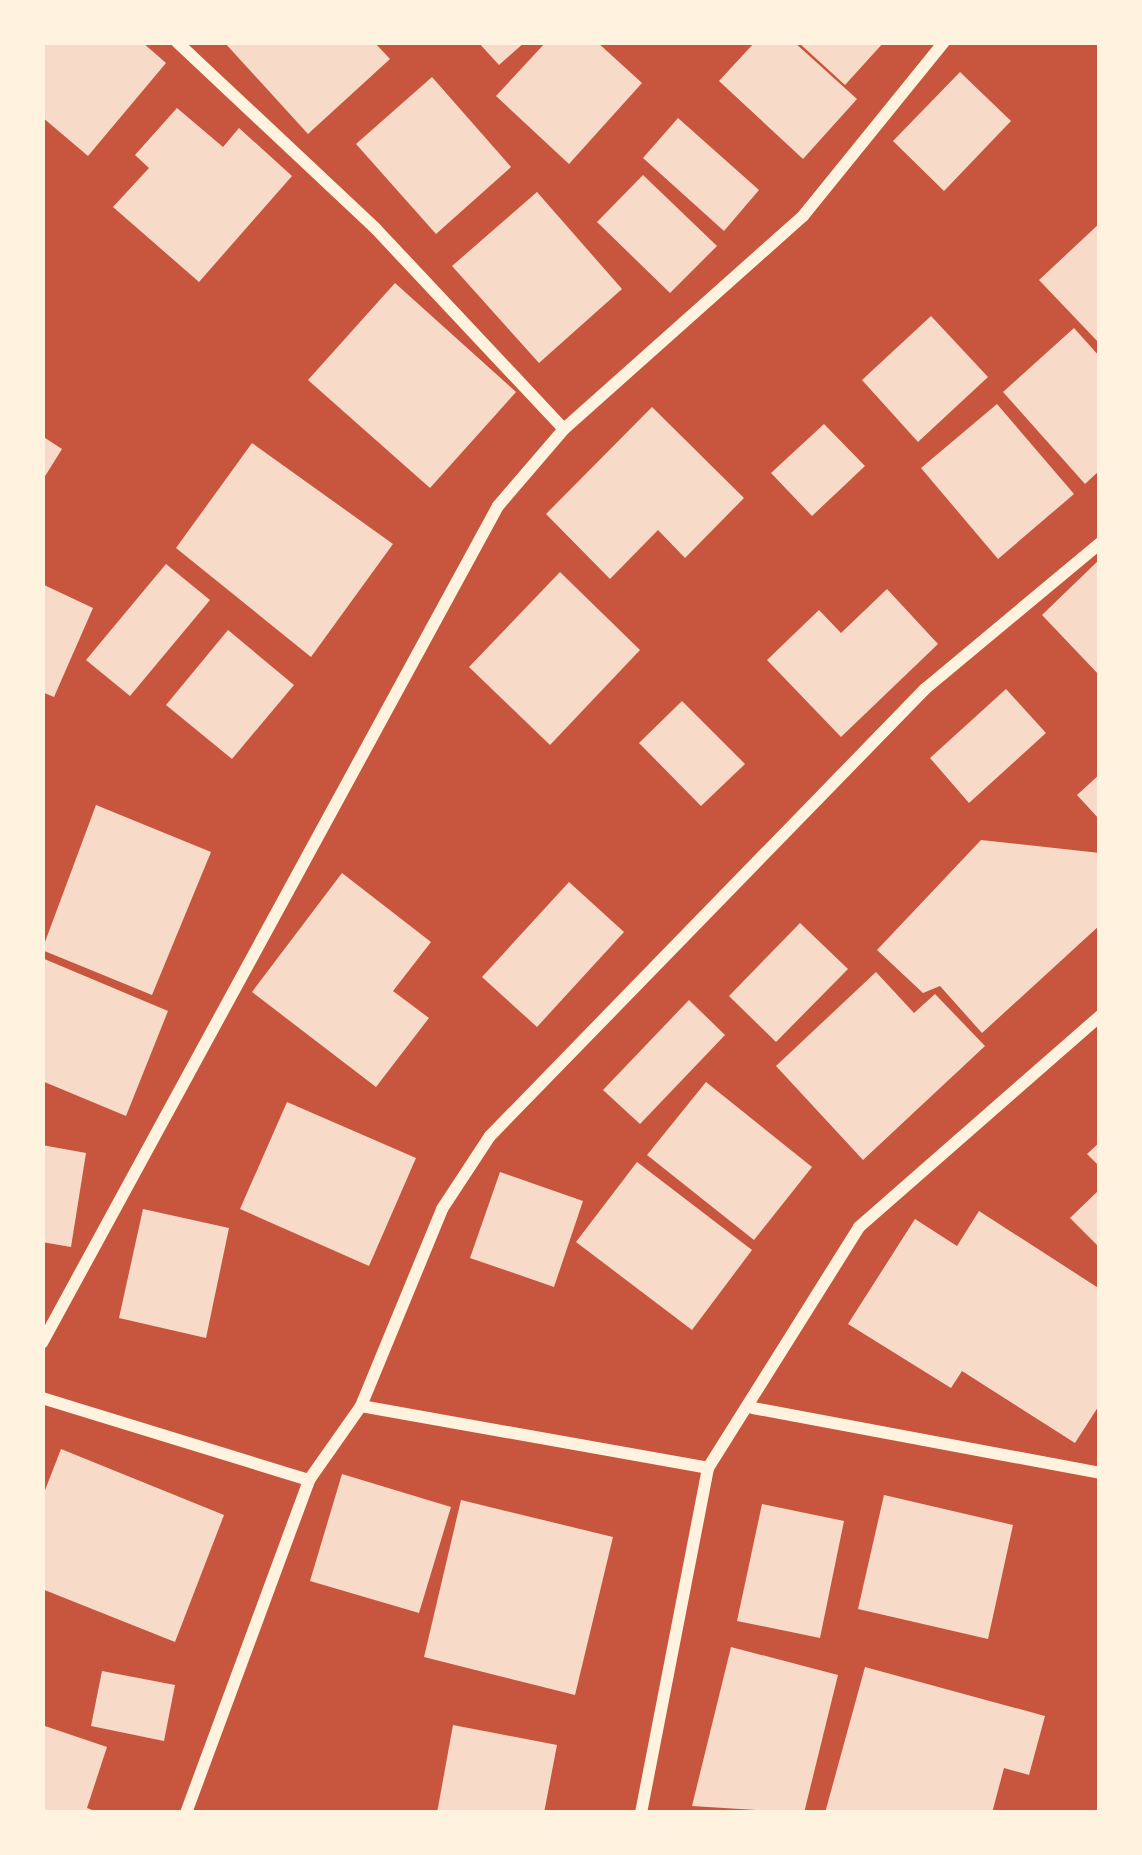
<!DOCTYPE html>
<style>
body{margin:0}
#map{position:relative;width:1142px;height:1855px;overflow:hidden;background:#c8553d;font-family:"Noto Sans",sans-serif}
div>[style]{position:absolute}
.building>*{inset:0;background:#f7dbc8}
.minor>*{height:12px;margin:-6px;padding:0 6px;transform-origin:6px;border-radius:6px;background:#fff3e0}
span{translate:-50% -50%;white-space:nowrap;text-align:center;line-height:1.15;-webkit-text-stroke:12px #fff3e0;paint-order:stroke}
.frame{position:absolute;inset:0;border:45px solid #fff3e0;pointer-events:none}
</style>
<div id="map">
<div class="building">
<i style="clip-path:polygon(42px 42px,142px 42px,166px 63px,88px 156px,42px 117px)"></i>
<i style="clip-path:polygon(224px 42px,374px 42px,390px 59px,308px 134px)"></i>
<i style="clip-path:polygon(478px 42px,525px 42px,499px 65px)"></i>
<i style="clip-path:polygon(546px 42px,597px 42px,642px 83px,569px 164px,496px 96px)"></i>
<i style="clip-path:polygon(755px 42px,794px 42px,857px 99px,803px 159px,719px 81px)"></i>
<i style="clip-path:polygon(798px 42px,884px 42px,845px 85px)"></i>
<i style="clip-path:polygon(960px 72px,1011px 121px,944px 191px,893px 141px)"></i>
<i style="clip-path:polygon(432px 77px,511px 167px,436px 234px,356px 144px)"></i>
<i style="clip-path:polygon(177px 108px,223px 147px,239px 128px,292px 176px,199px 282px,113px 207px,149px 168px,135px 155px)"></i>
<i style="clip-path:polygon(678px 118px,759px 190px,724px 231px,643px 158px)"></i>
<i style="clip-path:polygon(643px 175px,717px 246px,670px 293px,597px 222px)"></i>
<i style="clip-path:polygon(537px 192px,622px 289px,539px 363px,452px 266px)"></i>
<i style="clip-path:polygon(1100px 223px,1100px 344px,1039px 280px)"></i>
<i style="clip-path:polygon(395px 283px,516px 392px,430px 488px,308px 380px)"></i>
<i style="clip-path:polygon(931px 316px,988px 377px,918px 442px,862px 380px)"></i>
<i style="clip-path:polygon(1074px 328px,1100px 357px,1100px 470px,1085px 484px,1003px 392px)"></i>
<i style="clip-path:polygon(997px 404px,1074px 494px,998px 559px,921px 468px)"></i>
<i style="clip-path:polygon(652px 407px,744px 498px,685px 558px,658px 530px,610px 579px,546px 514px)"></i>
<i style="clip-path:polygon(824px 424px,865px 466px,812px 516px,771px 473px)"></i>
<i style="clip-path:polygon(42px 436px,62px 449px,42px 481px)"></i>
<i style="clip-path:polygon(252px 443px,393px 544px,311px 657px,176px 548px)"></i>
<i style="clip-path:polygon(1100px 559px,1100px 676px,1042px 615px)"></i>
<i style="clip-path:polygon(166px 564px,210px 600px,130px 696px,86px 660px)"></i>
<i style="clip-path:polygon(560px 572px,640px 650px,550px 745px,469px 667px)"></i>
<i style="clip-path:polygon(42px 584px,93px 608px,54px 697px,42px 692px)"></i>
<i style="clip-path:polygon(887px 589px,938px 644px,841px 737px,767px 660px,819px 610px,841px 633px)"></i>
<i style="clip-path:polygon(228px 630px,294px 685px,232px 759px,166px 705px)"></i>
<i style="clip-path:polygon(1006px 689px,1046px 733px,969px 803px,930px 758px)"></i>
<i style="clip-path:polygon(682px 701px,745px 764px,701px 806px,639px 743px)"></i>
<i style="clip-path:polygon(1100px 774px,1100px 820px,1077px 795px)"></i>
<i style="clip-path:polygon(96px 805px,211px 852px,152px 995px,42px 950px)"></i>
<i style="clip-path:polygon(981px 840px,1100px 853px,1100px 925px,982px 1033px,940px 986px,923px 993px,877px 950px)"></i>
<i style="clip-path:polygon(342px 873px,431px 942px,393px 991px,429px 1018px,376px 1087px,252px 992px)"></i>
<i style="clip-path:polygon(569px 882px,624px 932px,537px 1027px,482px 977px)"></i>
<i style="clip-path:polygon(800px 923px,848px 969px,776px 1042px,729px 996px)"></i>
<i style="clip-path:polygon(42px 958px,168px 1011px,126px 1116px,42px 1081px)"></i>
<i style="clip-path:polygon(876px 972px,914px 1013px,935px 994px,985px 1046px,863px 1160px,776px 1066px)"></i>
<i style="clip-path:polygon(689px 1000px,725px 1035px,640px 1124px,603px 1090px)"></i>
<i style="clip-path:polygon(706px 1082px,812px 1167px,754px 1240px,647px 1155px)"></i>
<i style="clip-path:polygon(287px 1102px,416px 1158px,369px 1266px,240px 1209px)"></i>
<i style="clip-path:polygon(1100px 1142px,1100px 1167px,1087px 1154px)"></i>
<i style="clip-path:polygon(42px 1145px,86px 1153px,71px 1247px,42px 1242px)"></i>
<i style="clip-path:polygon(637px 1162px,752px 1250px,692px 1330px,576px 1242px)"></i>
<i style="clip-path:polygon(500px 1172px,583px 1201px,554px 1287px,470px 1258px)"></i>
<i style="clip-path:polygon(1100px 1189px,1100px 1248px,1070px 1218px)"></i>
<i style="clip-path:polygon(143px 1209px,229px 1228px,206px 1338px,119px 1318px)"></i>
<i style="clip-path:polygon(979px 1211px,1100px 1289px,1100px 1404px,1075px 1443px,962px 1371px,951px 1388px,848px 1324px,915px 1219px,957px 1246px)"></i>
<i style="clip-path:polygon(61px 1449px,224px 1515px,175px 1642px,42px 1589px,42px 1498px)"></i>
<i style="clip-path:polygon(342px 1474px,451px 1507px,419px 1613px,310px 1581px)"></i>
<i style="clip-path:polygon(884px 1495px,1013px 1525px,988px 1639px,858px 1609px)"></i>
<i style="clip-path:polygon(461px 1500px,613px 1537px,575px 1695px,424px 1657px)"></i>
<i style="clip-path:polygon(762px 1504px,844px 1521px,820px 1638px,737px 1621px)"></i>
<i style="clip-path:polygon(731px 1647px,838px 1675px,804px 1813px,692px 1806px)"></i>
<i style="clip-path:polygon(865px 1667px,1045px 1716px,1029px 1775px,1004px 1768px,992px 1813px,825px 1813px)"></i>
<i style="clip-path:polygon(102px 1671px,175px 1685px,164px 1741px,91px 1726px)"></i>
<i style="clip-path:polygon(42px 1725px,107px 1747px,87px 1808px,100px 1813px,42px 1813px)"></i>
<i style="clip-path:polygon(453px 1725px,557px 1745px,544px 1813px,437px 1813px)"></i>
</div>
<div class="minor">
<i style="left:177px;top:42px;width:273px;rotate:43.2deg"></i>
<i style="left:376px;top:229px;width:274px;rotate:46.8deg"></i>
<i style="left:42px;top:1343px;width:953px;rotate:-61.42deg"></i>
<i style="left:498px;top:506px;width:101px;rotate:-49.4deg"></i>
<i style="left:564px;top:429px;width:320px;rotate:-41.7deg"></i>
<i style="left:803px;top:216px;width:224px;rotate:-51deg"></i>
<i style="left:42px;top:1398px;width:279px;rotate:17.1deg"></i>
<i style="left:361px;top:1406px;width:352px;rotate:10.1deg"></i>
<i style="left:753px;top:1408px;width:353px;rotate:10.6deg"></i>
<i style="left:186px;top:1813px;width:355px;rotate:-69.7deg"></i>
<i style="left:309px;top:1480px;width:90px;rotate:-54.9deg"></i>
<i style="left:361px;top:1406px;width:213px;rotate:-67.6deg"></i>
<i style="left:442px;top:1209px;width:87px;rotate:-56.7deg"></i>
<i style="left:490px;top:1136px;width:624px;rotate:-45.78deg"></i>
<i style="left:925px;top:689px;width:228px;rotate:-39.8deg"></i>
<i style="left:641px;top:1813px;width:351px;rotate:-79deg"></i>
<i style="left:708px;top:1468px;width:284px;rotate:-57.9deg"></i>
<i style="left:859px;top:1227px;width:320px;rotate:-41.2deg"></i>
</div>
<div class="frame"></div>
</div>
